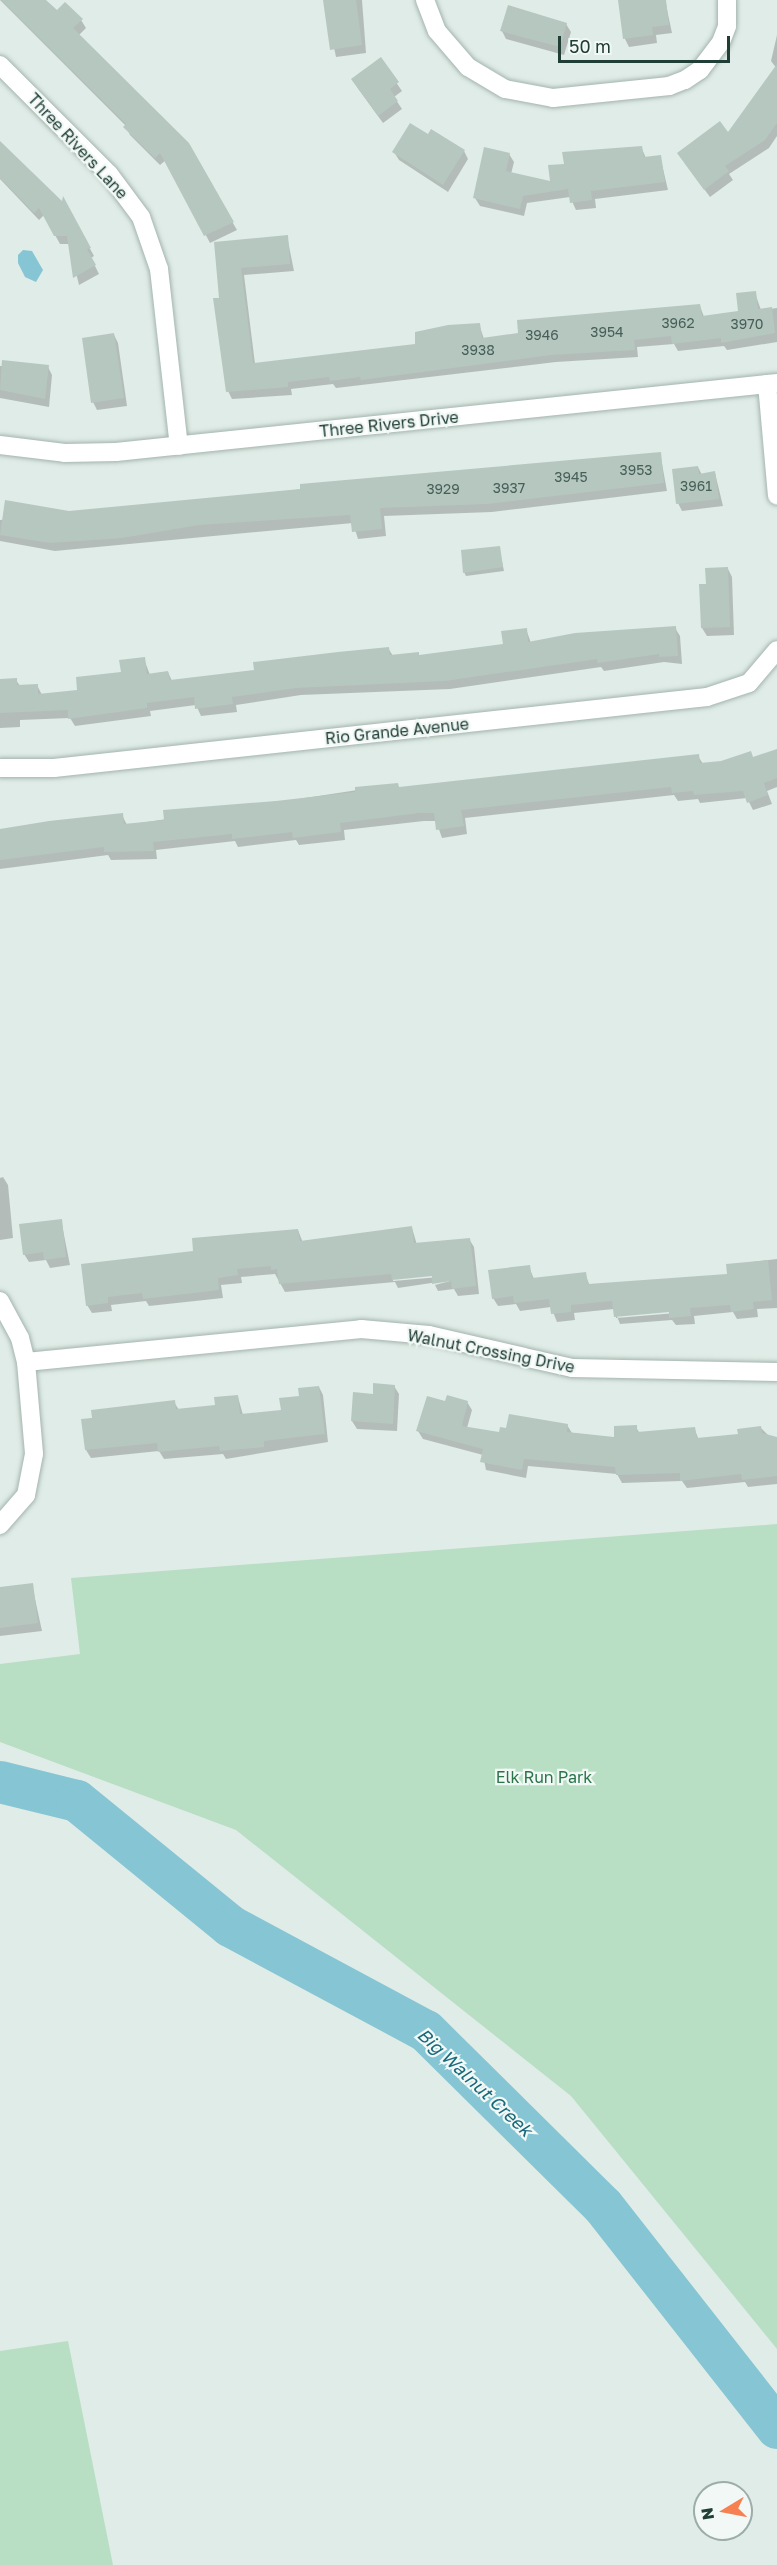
<!DOCTYPE html>
<style>
body{margin:0}
#map{position:relative;width:777px;height:2565px;overflow:hidden;background:#e0ece7;font-family:"Golos Text",sans-serif}
div>[style]{position:absolute}
.green>*{inset:0;background:#b8dec4}
.water>*{inset:0;background:#86c5d3}
.shadow>*{inset:0;background:#0003}
.river>*{height:42px;margin:-21px;padding:0 21px;transform-origin:21px;border-radius:21px;background:#86c5d3}
.building>*{inset:0;background:#b6c7c0}
.roads{filter:drop-shadow(0 0 2px #a3b4ae) drop-shadow(0 0 2px #a3b4ae)}
.minor>*{height:18px;margin:-9px;padding:0 9px;transform-origin:9px;border-radius:9px;background:#fff}
span{translate:-50% -50%;white-space:nowrap;text-align:center;line-height:1.15;-webkit-text-stroke:4.5px #f1f8f5;paint-order:stroke}
.number-label{font-size:14px;color:#466058}
.number-label span{-webkit-text-stroke-width:0}
.street-label{font-size:16px;color:#203d36}
.park-label{font-size:16px;color:#297549}
.water-label{font-size:18px;color:#18687b;font-style:italic}
.north{position:absolute;left:693px;top:2481px;width:60px;height:60px;box-sizing:border-box;background:#f1f8f5;border:2px solid #9dada9;border-radius:50%;rotate:260deg;font-size:16px;font-weight:700;line-height:24px;text-align:center;color:#203d36}
.north::after{content:'';display:block;margin:auto;width:21px;height:27px;background:#f78053;clip-path:polygon(50% 0,100% 100%,50% 72%,0 100%)}
.scale{position:absolute;left:558px;top:36px;width:172px;height:27px;box-sizing:border-box;border:3px solid #203d36;border-top:0;padding-left:8px;font-size:18px;line-height:21px;white-space:nowrap;color:#203d36;-webkit-text-stroke:4px #f1f8f5;paint-order:stroke}
</style>
<div id="map">
<div class="green">
<i style="clip-path:polygon(777px 1524px,777px 2349px,571px 2096px,236px 1830px,0 1742px,0 1664px,80px 1654px,71px 1578px)"></i>
<i style="clip-path:polygon(68px 2341px,113px 2565px,0 2565px,0 2351px)"></i>
</div>
<div class="water">
<i style="clip-path:polygon(23px 250px,32px 251px,43px 270px,36px 282px,25px 277px,18px 263px,18px 255px)"></i>
</div>
<div class="shadow">
<i style="clip-path:polygon(0 0,44px 0,57px 13px,81px 20px,86px 28px,79px 35px,187px 144px,237px 230px,210px 243px,166px 160px,160px 165px,130px 135px,126px 126px)"></i>
<i style="clip-path:polygon(324px 0,362px 0,366px 53px,336px 57px)"></i>
<i style="clip-path:polygon(639px 0,665px 0,672px 33px,656px 35px,657px 43px,629px 47px,625px 39px)"></i>
<i style="clip-path:polygon(566px 24px,571px 32px,564px 55px,506px 39px,502px 31px)"></i>
<i style="clip-path:polygon(777px 35px,777px 69px,771px 61px)"></i>
<i style="clip-path:polygon(380px 59px,402px 91px,394px 97px,402px 109px,383px 123px,357px 87px)"></i>
<i style="clip-path:polygon(777px 90px,777px 136px,769px 148px,729px 174px,733px 180px,710px 197px,684px 162px,728px 134px)"></i>
<i style="clip-path:polygon(428px 136px,464px 151px,468px 159px,448px 192px,399px 160px,394px 152px)"></i>
<i style="clip-path:polygon(0 143px,62px 203px,63px 200px,94px 256px,91px 258px,99px 274px,79px 285px,69px 244px,60px 244px,44px 215px,39px 220px,0 179px)"></i>
<i style="clip-path:polygon(641px 147px,646px 158px,660px 156px,668px 190px,595px 199px,596px 208px,576px 210px,570px 197px,527px 203px,524px 216px,480px 206px,475px 198px,509px 154px,514px 162px,511px 174px,552px 183px)"></i>
<i style="clip-path:polygon(287px 236px,294px 271px,244px 275px,255px 364px,417px 345px,479px 324px,484px 339px,700px 306px,704px 317px,740px 313px,755px 293px,761px 310px,777px 308px,777px 342px,727px 350px,724px 346px,678px 351px,674px 344px,637px 347px,638px 357px,556px 362px,336px 388px,333px 384px,291px 389px,292px 395px,232px 399px,228px 391px,215px 243px)"></i>
<i style="clip-path:polygon(114px 335px,118px 343px,127px 406px,97px 410px,93px 402px)"></i>
<i style="clip-path:polygon(0 366px,48px 367px,52px 375px,49px 407px,0 398px)"></i>
<i style="clip-path:polygon(660px 453px,667px 491px,492px 512px,384px 516px,386px 536px,358px 539px,353px 523px,55px 551px,0 541px,0 520px)"></i>
<i style="clip-path:polygon(698px 467px,702px 475px,715px 473px,723px 506px,682px 511px,678px 503px)"></i>
<i style="clip-path:polygon(499px 547px,504px 571px,466px 576px,464px 572px)"></i>
<i style="clip-path:polygon(728px 569px,732px 577px,734px 635px,707px 636px,702px 628px,707px 585px)"></i>
<i style="clip-path:polygon(675px 628px,680px 636px,682px 664px,664px 662px,604px 671px,601px 667px,450px 689px,301px 695px,236px 705px,237px 712px,201px 716px,196px 705px,150px 711px,151px 716px,75px 726px,70px 718px,20px 720px,20px 727px,0 728px,0 680px,16px 680px,20px 686px,37px 685px,42px 695px,79px 691px,123px 673px,144px 659px,150px 675px,168px 672px,172px 681px,255px 671px,388px 648px,393px 656px,420px 657px,504px 645px,526px 629px,531px 643px)"></i>
<i style="clip-path:polygon(777px 750px,777px 787px,767px 791px,772px 804px,753px 810px,747px 798px,700px 803px,698px 799px,678px 801px,674px 795px,465px 818px,467px 834px,442px 838px,436px 821px,424px 821px,344px 830px,345px 840px,299px 845px,296px 840px,238px 847px,235px 841px,156px 850px,157px 859px,111px 860px,108px 855px,0 869px,0 831px,122px 815px,127px 825px,397px 784px,400px 789px,698px 756px,703px 764px,754px 759px)"></i>
<i style="clip-path:polygon(3px 1177px,8px 1185px,13px 1238px,0 1240px,0 1178px)"></i>
<i style="clip-path:polygon(61px 1220px,70px 1265px,50px 1268px,46px 1260px,29px 1262px,24px 1254px)"></i>
<i style="clip-path:polygon(evenodd,412px 1228px,417px 1245px,469px 1239px,474px 1247px,479px 1294px,458px 1296px,454px 1289px,438px 1291px,435px 1285px,458px 1279px,398px 1288px,395px 1282px,285px 1292px,275px 1274px,241px 1277px,242px 1283px,221px 1285px,223px 1298px,149px 1306px,146px 1301px,111px 1305px,112px 1311px,92px 1313px,87px 1305px,195px 1253px,298px 1230px,303px 1243px,412px 1228px,439px 1274px,439px 1277px,393px 1281px,393px 1279px,439px 1274px)"></i>
<i style="clip-path:polygon(evenodd,777px 1259px,777px 1308px,757px 1309px,758px 1317px,737px 1319px,733px 1312px,694px 1316px,695px 1324px,676px 1325px,672px 1320px,620px 1324px,614px 1309px,574px 1313px,575px 1320px,557px 1322px,551px 1307px,520px 1311px,516px 1304px,498px 1306px,493px 1298px,529px 1267px,534px 1279px,585px 1274px,590px 1286px,729px 1276px,728px 1265px,777px 1259px,676px 1310px,676px 1313px,616px 1318px,616px 1315px,676px 1310px)"></i>
<i style="clip-path:polygon(394px 1386px,399px 1394px,397px 1431px,357px 1429px,352px 1421px,374px 1395px)"></i>
<i style="clip-path:polygon(319px 1387px,323px 1395px,328px 1442px,226px 1459px,223px 1454px,164px 1459px,159px 1451px,91px 1458px,86px 1450px,83px 1420px,174px 1402px,179px 1410px,217px 1406px,238px 1397px,243px 1415px,282px 1411px)"></i>
<i style="clip-path:polygon(467px 1402px,472px 1410px,467px 1428px,500px 1434px,507px 1429px,567px 1425px,572px 1433px,616px 1438px,636px 1427px,640px 1434px,694px 1428px,699px 1440px,739px 1436px,761px 1428px,772px 1439px,777px 1439px,777px 1484px,748px 1487px,745px 1482px,687px 1488px,682px 1481px,622px 1483px,617px 1474px,528px 1466px,526px 1478px,486px 1470px,483px 1455px,423px 1439px,418px 1431px,446px 1403px)"></i>
<i style="clip-path:polygon(32px 1585px,42px 1631px,0 1636px,0 1589px)"></i>
</div>
<div class="river">
<i style="left:0;top:1782px;width:79px;rotate:13.9deg"></i>
<i style="left:77px;top:1801px;width:198px;rotate:39.2deg"></i>
<i style="left:230px;top:1926px;width:222px;rotate:28.2deg"></i>
<i style="left:426px;top:2031px;width:249px;rotate:44.7deg"></i>
<i style="left:603px;top:2206px;width:282px;rotate:51.9deg"></i>
</div>
<div class="building">
<i style="clip-path:polygon(1px 0,46px 0,57px 10px,65px 2px,83px 19px,73px 28px,189px 143px,234px 222px,204px 236px,160px 153px,155px 158px,123px 127px,126px 124px)"></i>
<i style="clip-path:polygon(323px 0,356px 0,362px 45px,330px 50px)"></i>
<i style="clip-path:polygon(618px 0,666px 0,669px 25px,652px 27px,653px 35px,623px 39px)"></i>
<i style="clip-path:polygon(508px 5px,567px 23px,560px 47px,500px 31px)"></i>
<i style="clip-path:polygon(381px 57px,399px 82px,390px 89px,398px 101px,378px 116px,351px 79px)"></i>
<i style="clip-path:polygon(777px 64px,777px 123px,765px 140px,725px 166px,729px 171px,704px 190px,677px 153px,720px 121px,728px 132px)"></i>
<i style="clip-path:polygon(410px 123px,428px 134px,431px 129px,465px 150px,443px 185px,392px 152px)"></i>
<i style="clip-path:polygon(0 141px,62px 201px,63px 196px,91px 248px,87px 249px,96px 265px,73px 278px,67px 236px,54px 236px,39px 208px,34px 213px,0 178px)"></i>
<i style="clip-path:polygon(642px 146px,644px 157px,661px 155px,665px 182px,591px 191px,592px 200px,570px 203px,568px 189px,523px 196px,520px 209px,473px 198px,484px 147px,510px 153px,506px 171px,550px 181px,548px 165px,564px 164px,562px 152px)"></i>
<i style="clip-path:polygon(288px 235px,290px 264px,241px 268px,253px 363px,415px 344px,415px 332px,448px 325px,480px 323px,482px 338px,518px 333px,517px 320px,700px 304px,702px 316px,738px 311px,736px 293px,756px 291px,758px 309px,772px 307px,775px 333px,721px 343px,721px 338px,672px 344px,671px 336px,634px 340px,635px 350px,551px 355px,361px 380px,360px 377px,330px 381px,329px 377px,288px 382px,288px 387px,226px 392px,213px 298px,219px 298px,214px 242px)"></i>
<i style="clip-path:polygon(114px 333px,124px 398px,91px 403px,82px 338px)"></i>
<i style="clip-path:polygon(2px 360px,49px 365px,45px 399px,0 390px)"></i>
<i style="clip-path:polygon(661px 452px,664px 483px,487px 504px,380px 508px,382px 529px,352px 532px,350px 515px,199px 525px,122px 538px,50px 543px,0 535px,5px 500px,69px 511px,300px 489px,300px 484px)"></i>
<i style="clip-path:polygon(698px 466px,699px 474px,715px 471px,719px 499px,676px 504px,672px 469px)"></i>
<i style="clip-path:polygon(500px 546px,503px 567px,463px 573px,461px 550px)"></i>
<i style="clip-path:polygon(728px 567px,730px 627px,701px 628px,699px 584px,706px 584px,705px 568px)"></i>
<i style="clip-path:polygon(676px 626px,678px 656px,659px 657px,659px 654px,598px 663px,597px 659px,445px 681px,296px 688px,232px 697px,233px 704px,195px 709px,194px 697px,147px 703px,147px 708px,68px 719px,68px 710px,0 713px,0 679px,17px 678px,17px 685px,38px 684px,38px 694px,77px 690px,76px 677px,121px 672px,119px 660px,145px 657px,147px 674px,168px 671px,170px 680px,254px 670px,253px 662px,338px 652px,389px 647px,390px 655px,419px 652px,419px 655px,503px 644px,501px 631px,527px 628px,528px 642px,575px 633px)"></i>
<i style="clip-path:polygon(777px 749px,777px 778px,764px 783px,768px 795px,747px 803px,743px 791px,694px 795px,693px 791px,672px 793px,671px 787px,461px 810px,464px 826px,436px 830px,434px 813px,419px 813px,340px 823px,341px 832px,293px 838px,292px 832px,232px 839px,232px 834px,153px 842px,154px 851px,104px 852px,104px 847px,0 860px,0 829px,49px 821px,123px 813px,124px 824px,164px 820px,163px 810px,276px 801px,355px 792px,355px 787px,398px 783px,399px 787px,699px 754px,700px 763px,721px 761px,751px 751px,753px 757px)"></i>
<i style="clip-path:polygon(62px 1219px,66px 1257px,44px 1260px,43px 1252px,23px 1255px,19px 1224px)"></i>
<i style="clip-path:polygon(412px 1226px,414px 1243px,470px 1238px,476px 1286px,452px 1289px,451px 1281px,432px 1284px,432px 1276px,392px 1280px,391px 1274px,279px 1284px,277px 1269px,271px 1270px,271px 1266px,237px 1269px,238px 1275px,218px 1278px,219px 1290px,143px 1299px,142px 1293px,108px 1297px,108px 1303px,86px 1306px,81px 1264px,193px 1251px,192px 1238px,298px 1229px,300px 1241px)"></i>
<i style="clip-path:polygon(768px 1260px,772px 1300px,753px 1302px,754px 1309px,731px 1312px,730px 1305px,690px 1308px,691px 1316px,669px 1318px,669px 1312px,614px 1317px,612px 1301px,571px 1305px,571px 1312px,551px 1314px,549px 1299px,514px 1303px,513px 1296px,492px 1299px,488px 1270px,530px 1265px,532px 1278px,586px 1272px,588px 1284px,727px 1274px,726px 1264px)"></i>
<i style="clip-path:polygon(373px 1383px,395px 1385px,393px 1424px,351px 1421px,353px 1392px,373px 1394px)"></i>
<i style="clip-path:polygon(319px 1386px,325px 1434px,264px 1441px,264px 1447px,220px 1451px,219px 1446px,158px 1452px,157px 1443px,85px 1450px,81px 1419px,92px 1418px,91px 1410px,175px 1400px,176px 1409px,215px 1405px,214px 1397px,238px 1395px,240px 1414px,281px 1410px,279px 1398px,299px 1396px,298px 1388px)"></i>
<i style="clip-path:polygon(447px 1395px,468px 1401px,462px 1426px,499px 1432px,500px 1427px,506px 1428px,509px 1414px,568px 1424px,567px 1432px,614px 1437px,614px 1426px,637px 1425px,637px 1432px,695px 1427px,697px 1438px,738px 1434px,737px 1429px,761px 1426px,762px 1433px,777px 1437px,777px 1476px,742px 1480px,741px 1474px,680px 1481px,680px 1473px,616px 1475px,615px 1467px,524px 1459px,522px 1470px,480px 1462px,483px 1449px,416px 1431px,427px 1396px,445px 1401px)"></i>
<i style="clip-path:polygon(33px 1583px,38px 1623px,0 1628px,0 1587px)"></i>
</div>
<div class="roads">
<div class="minor">
<i style="left:425px;top:0;width:33px;rotate:69deg"></i>
<i style="left:437px;top:31px;width:48px;rotate:49.3deg"></i>
<i style="left:468px;top:67px;width:43px;rotate:30.7deg"></i>
<i style="left:505px;top:89px;width:49px;rotate:10.6deg"></i>
<i style="left:553px;top:98px;width:117px;rotate:-5.9deg"></i>
<i style="left:669px;top:86px;width:17px;rotate:-21deg"></i>
<i style="left:685px;top:80px;width:18px;rotate:-34deg"></i>
<i style="left:700px;top:70px;width:35px;rotate:-53deg"></i>
<i style="left:721px;top:42px;width:17px;rotate:-69deg"></i>
<i style="left:727px;top:26px;width:26px;rotate:-90deg"></i>
<i style="left:0;top:65px;width:154px;rotate:45deg"></i>
<i style="left:109px;top:174px;width:54px;rotate:53.3deg"></i>
<i style="left:141px;top:217px;width:55px;rotate:70.9deg"></i>
<i style="left:159px;top:269px;width:178px;rotate:83.6deg"></i>
<i style="left:767px;top:384px;width:112px;rotate:84.9deg"></i>
<i style="left:0;top:445px;width:65px;rotate:7deg"></i>
<i style="left:65px;top:453px;width:51px;rotate:-1.1deg"></i>
<i style="left:116px;top:452px;width:665px;rotate:-5.96deg"></i>
<i style="left:0;top:768px;width:54px"></i>
<i style="left:54px;top:768px;width:657px;rotate:-6.21deg"></i>
<i style="left:707px;top:697px;width:44px;rotate:-18.4deg"></i>
<i style="left:749px;top:683px;width:43px;rotate:-49.7deg"></i>
<i style="left:0;top:1301px;width:42px;rotate:61.6deg"></i>
<i style="left:20px;top:1338px;width:25px;rotate:76deg"></i>
<i style="left:26px;top:1362px;width:92px;rotate:85deg"></i>
<i style="left:34px;top:1454px;width:42px;rotate:101deg"></i>
<i style="left:26px;top:1495px;width:40px;rotate:131deg"></i>
<i style="left:26px;top:1362px;width:337px;rotate:-5.6deg"></i>
<i style="left:361px;top:1329px;width:68px;rotate:5deg"></i>
<i style="left:429px;top:1335px;width:147px;rotate:13deg"></i>
<i style="left:572px;top:1368px;width:205px;rotate:1.1deg"></i>
</div>
</div>
<div class="number-label">
<span style="left:678px;top:323px">3962</span>
<span style="left:747px;top:324px">3970</span>
<span style="left:607px;top:332px">3954</span>
<span style="left:542px;top:335px">3946</span>
<span style="left:478px;top:350px">3938</span>
<span style="left:636px;top:470px">3953</span>
<span style="left:571px;top:477px">3945</span>
<span style="left:696px;top:486px">3961</span>
<span style="left:509px;top:488px">3937</span>
<span style="left:443px;top:489px">3929</span>
</div>
<div class="street-label">
<span style="left:78px;top:146px;rotate:47deg">Three Rivers Lane</span>
<span style="left:389px;top:424px;rotate:-6deg">Three Rivers Drive</span>
<span style="left:397px;top:731px;rotate:-6deg">Rio Grande Avenue</span>
<span style="left:491px;top:1351px;rotate:11deg">Walnut Crossing Drive</span>
</div>
<div class="park-label">
<span style="left:544px;top:1777px">Elk Run Park</span>
</div>
<div class="water-label">
<span style="left:475px;top:2082px;rotate:43deg">Big Walnut Creek</span>
</div>
<div class="north">N</div>
<div class="scale">50 m</div>
</div>
